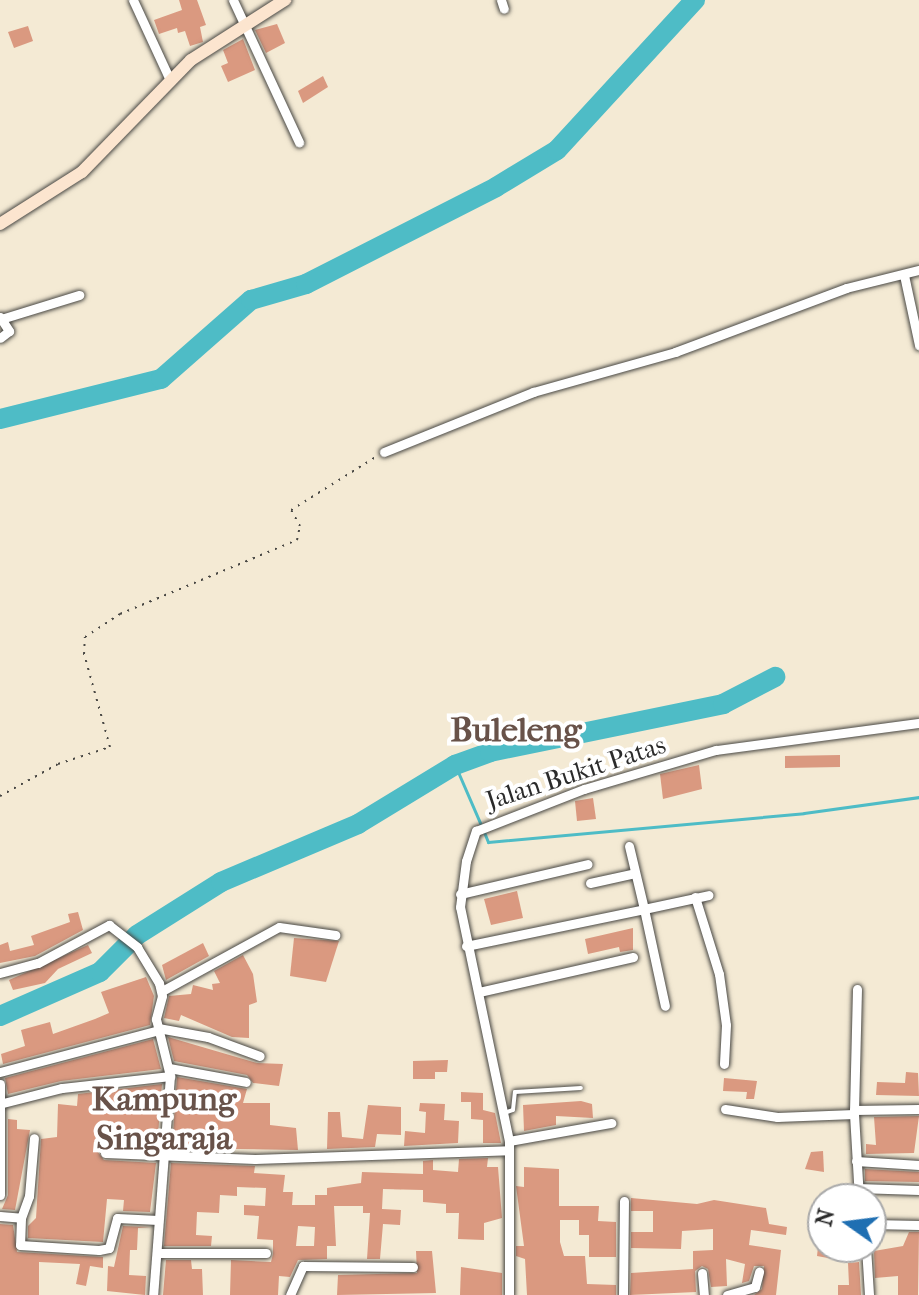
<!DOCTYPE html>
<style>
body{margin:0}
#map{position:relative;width:919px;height:1295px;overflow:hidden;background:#f4ead4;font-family:"IM FELL French Canon",serif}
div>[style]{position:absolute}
.stream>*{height:3px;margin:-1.5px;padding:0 1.5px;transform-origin:1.5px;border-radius:1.5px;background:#4ebcc6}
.river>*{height:20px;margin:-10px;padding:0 10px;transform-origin:10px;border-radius:10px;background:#4ebcc6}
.building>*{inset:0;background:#da9980}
.path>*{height:2px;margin-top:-1px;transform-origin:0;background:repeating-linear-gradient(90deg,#494844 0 2px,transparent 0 8px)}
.roads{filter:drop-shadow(0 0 2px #494844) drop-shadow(0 0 2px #494844)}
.lane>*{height:4px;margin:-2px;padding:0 2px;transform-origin:2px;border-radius:2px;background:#fff}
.street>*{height:9px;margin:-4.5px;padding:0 4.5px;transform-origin:4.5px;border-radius:4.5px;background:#fff}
.secondary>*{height:12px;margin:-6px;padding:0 6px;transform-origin:6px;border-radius:6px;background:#fce5cf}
span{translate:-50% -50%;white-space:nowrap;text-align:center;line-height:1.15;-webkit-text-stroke:8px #fff;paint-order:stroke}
.street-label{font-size:26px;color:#2b2b2b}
.district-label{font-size:34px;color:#685249;font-weight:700}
.north{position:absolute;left:807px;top:1183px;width:80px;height:80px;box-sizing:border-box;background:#fff;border:2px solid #aaa;border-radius:50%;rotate:284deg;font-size:22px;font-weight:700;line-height:32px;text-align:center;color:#2b2b2b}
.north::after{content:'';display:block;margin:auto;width:28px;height:36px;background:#1f6fb2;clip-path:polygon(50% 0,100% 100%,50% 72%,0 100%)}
</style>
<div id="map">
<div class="stream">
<i style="left:455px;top:765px;width:65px;rotate:66.6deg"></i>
<i style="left:484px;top:832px;width:11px;rotate:68deg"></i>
<i style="left:488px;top:842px;width:317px;rotate:-5.2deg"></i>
<i style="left:804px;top:813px;width:116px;rotate:-7.9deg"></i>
</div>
<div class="river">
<i style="left:0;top:419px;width:166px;rotate:-14deg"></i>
<i style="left:161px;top:379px;width:120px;rotate:-41.3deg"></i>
<i style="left:251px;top:300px;width:57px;rotate:-16.2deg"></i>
<i style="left:306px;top:284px;width:213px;rotate:-27deg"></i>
<i style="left:496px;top:187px;width:71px;rotate:-31.2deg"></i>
<i style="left:557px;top:150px;width:204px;rotate:-47.4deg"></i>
<i style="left:0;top:1016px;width:109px;rotate:-23.7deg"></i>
<i style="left:100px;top:972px;width:52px;rotate:-45deg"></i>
<i style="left:137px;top:935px;width:99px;rotate:-32.2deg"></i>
<i style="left:221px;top:882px;width:149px;rotate:-22.9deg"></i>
<i style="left:358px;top:824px;width:114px;rotate:-31.3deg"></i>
<i style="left:455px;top:765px;width:37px;rotate:-20deg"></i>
<i style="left:490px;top:752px;width:238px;rotate:-11.6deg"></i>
<i style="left:723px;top:704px;width:59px;rotate:-27.4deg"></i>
</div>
<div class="building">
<i style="clip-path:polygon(179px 0,197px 0,206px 25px,200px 27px,203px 42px,190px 46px,185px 31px,178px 33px,177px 28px,159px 34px,154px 20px,182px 10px)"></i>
<i style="clip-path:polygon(277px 24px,285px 43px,266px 53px,255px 30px)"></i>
<i style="clip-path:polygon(28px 26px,33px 41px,14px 48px,8px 32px)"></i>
<i style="clip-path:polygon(243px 39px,255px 70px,228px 82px,221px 66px,228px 63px,223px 50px)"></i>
<i style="clip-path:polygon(323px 76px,328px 87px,303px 103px,298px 91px)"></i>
<i style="clip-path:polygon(840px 755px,840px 767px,785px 768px,785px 756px)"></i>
<i style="clip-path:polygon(699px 765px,702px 789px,663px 799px,660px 774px)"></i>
<i style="clip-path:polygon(593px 798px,596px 819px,577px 821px,575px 801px)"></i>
<i style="clip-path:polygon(517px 891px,523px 918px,491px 925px,484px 899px)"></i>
<i style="clip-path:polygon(78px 912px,83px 930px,35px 956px,0 963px,0 945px,8px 942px,10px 951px,34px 945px,31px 936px,70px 922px,68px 914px)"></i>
<i style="clip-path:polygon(633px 928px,633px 950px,620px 952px,619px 947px,588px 954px,585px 939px)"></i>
<i style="clip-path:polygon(294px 938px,339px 941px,326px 982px,290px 976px)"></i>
<i style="clip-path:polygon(203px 943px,209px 956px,166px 980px,162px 965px)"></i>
<i style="clip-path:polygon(88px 945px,92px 953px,58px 969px,45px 983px,13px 990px,9px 980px)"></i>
<i style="clip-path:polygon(243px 955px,253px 974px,257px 1002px,249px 1005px,249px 1038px,232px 1037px,181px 1015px,179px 1021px,164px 1018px,169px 996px,191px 994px,193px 985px,213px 990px,212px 984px,220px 983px,214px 971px)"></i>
<i style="clip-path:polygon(146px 977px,154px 996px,150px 1025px,3px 1064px,1px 1054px,25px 1046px,21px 1030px,50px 1022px,53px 1034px,95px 1019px,109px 1013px,101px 992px)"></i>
<i style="clip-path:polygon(168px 1037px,257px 1063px,283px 1064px,279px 1086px,253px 1083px,247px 1075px,174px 1061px)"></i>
<i style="clip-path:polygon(153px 1039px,161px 1069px,61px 1081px,8px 1094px,5px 1078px)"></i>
<i style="clip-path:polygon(448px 1060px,447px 1072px,435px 1072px,435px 1079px,413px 1079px,413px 1061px)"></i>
<i style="clip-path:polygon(906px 1072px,918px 1073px,919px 1096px,876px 1095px,877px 1082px,905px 1083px)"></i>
<i style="clip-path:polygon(177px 1077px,247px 1089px,243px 1103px,270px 1103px,270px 1125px,296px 1128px,298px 1150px,172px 1148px)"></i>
<i style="clip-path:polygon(724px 1078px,757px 1081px,754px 1099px,746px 1099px,747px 1092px,723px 1091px)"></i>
<i style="clip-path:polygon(162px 1084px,157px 1148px,105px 1146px,98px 1152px,104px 1160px,156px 1163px,150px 1212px,123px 1211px,124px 1200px,107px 1199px,103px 1242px,28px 1238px,28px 1226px,36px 1218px,41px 1139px,57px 1137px,58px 1104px,77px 1106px,78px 1094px)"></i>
<i style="clip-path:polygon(461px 1092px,483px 1093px,483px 1110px,495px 1113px,501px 1143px,483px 1143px,483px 1120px,471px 1119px,471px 1102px,461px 1102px)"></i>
<i style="clip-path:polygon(581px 1101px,592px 1104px,593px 1118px,556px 1116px,556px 1125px,524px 1131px,523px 1105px)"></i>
<i style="clip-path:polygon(420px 1103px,445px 1104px,444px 1120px,459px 1121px,458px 1143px,404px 1146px,405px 1131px,425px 1133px,426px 1112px,419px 1111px)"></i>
<i style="clip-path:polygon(368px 1105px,401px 1107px,401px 1135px,377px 1134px,375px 1147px,327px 1149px,328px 1112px,340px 1112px,342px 1137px,363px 1139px)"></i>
<i style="clip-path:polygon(919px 1116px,914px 1153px,866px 1154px,866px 1144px,876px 1145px,874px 1117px)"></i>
<i style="clip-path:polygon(8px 1119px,17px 1120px,17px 1129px,30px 1130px,15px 1210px,2px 1209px,8px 1195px)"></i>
<i style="clip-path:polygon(823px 1151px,824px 1172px,805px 1169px,811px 1152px)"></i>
<i style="clip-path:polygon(evenodd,488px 1158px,487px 1167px,498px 1167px,502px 1218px,484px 1223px,484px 1240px,458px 1239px,459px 1213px,446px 1213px,446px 1204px,423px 1202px,423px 1190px,383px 1189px,382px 1209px,401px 1210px,400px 1225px,383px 1224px,380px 1259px,367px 1259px,370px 1213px,363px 1213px,363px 1206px,334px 1206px,336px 1246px,327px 1246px,327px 1259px,298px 1260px,290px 1277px,279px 1276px,278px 1295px,230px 1295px,231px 1260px,271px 1262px,273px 1254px,273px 1240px,257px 1239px,259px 1216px,244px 1215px,244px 1205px,265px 1206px,266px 1188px,237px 1187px,237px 1196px,220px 1195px,219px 1213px,197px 1212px,196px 1235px,212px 1236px,211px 1246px,164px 1246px,171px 1163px,255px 1166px,254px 1173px,285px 1175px,283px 1192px,293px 1192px,292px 1205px,315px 1205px,315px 1195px,327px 1195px,327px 1188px,361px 1183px,362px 1172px,423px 1174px,423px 1161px,433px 1160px,433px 1170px,458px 1172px,459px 1159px,488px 1158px,298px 1226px,315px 1227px,314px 1246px,296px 1246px,298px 1226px)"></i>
<i style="clip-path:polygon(524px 1167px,559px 1169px,559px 1206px,599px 1206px,598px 1221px,616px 1222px,616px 1257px,589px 1257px,589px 1235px,579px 1235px,579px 1220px,560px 1220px,560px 1242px,564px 1256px,585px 1256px,587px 1284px,616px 1285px,616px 1295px,527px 1295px,525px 1259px,516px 1256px,516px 1246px,524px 1246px,516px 1186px,524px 1187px)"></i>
<i style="clip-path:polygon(865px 1169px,919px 1172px,919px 1182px,865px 1181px)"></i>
<i style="clip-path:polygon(631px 1198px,697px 1204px,714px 1200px,766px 1208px,769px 1224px,787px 1227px,786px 1235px,751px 1230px,749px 1245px,781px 1250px,776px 1295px,754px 1295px,762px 1289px,764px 1266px,754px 1266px,749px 1281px,742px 1283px,745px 1264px,726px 1259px,727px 1286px,711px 1287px,708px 1269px,702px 1266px,695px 1271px,696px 1292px,630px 1295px,631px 1273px,693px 1269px,693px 1251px,713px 1250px,713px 1229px,682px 1231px,681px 1249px,631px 1248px,631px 1232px,653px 1232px,653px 1211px,631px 1211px)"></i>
<i style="clip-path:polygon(0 1224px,13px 1225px,17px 1252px,103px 1257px,103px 1268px,90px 1266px,86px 1286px,76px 1284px,80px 1264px,39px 1262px,39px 1295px,0 1295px)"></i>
<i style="clip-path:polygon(123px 1226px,151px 1227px,138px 1228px,137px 1250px,130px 1250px,129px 1275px,146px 1276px,145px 1295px,107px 1291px,108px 1266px,114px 1267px)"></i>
<i style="clip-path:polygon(909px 1232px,919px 1232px,918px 1295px,898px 1295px,898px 1276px,875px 1278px,874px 1251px,903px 1246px)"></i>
<i style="clip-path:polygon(818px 1247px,849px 1247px,849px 1262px,817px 1256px)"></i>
<i style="clip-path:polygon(416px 1251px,432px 1251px,436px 1293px,337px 1295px,338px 1275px,417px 1273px)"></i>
<i style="clip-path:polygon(166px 1260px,191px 1260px,192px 1269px,202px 1269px,203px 1295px,163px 1295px)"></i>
<i style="clip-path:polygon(859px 1262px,861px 1295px,838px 1295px,838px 1285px,849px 1285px,848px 1263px)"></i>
<i style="clip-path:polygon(461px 1267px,502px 1273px,502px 1295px,460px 1295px)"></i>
</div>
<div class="path">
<i style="left:0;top:796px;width:66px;rotate:-28.9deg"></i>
<i style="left:58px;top:764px;width:55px;rotate:-18.1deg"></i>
<i style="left:110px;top:747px;width:97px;rotate:-105.6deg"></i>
<i style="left:84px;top:654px;width:17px;rotate:-87deg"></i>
<i style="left:85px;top:637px;width:42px;rotate:-33.3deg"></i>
<i style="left:120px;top:614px;width:192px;rotate:-22.7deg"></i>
<i style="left:297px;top:540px;width:14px;rotate:-78deg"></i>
<i style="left:300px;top:526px;width:18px;rotate:-119deg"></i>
<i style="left:291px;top:510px;width:102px;rotate:-32.1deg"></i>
</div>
<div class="roads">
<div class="lane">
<i style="left:504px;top:1113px;width:9px;rotate:-18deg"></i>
<i style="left:513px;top:1110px;width:18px;rotate:-84deg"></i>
<i style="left:515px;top:1092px;width:66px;rotate:-3.5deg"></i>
</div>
<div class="street">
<i style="left:133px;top:0;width:88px;rotate:65.2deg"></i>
<i style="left:233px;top:0;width:157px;rotate:65.1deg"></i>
<i style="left:501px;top:0;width:9px;rotate:72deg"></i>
<i style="left:904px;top:275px;width:72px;rotate:77.9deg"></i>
<i style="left:0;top:317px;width:17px;rotate:57deg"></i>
<i style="left:9px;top:331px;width:11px;rotate:142deg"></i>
<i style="left:1px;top:319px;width:82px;rotate:-17.1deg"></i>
<i style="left:384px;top:452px;width:161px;rotate:-21.9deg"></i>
<i style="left:533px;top:392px;width:148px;rotate:-15.7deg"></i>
<i style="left:675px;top:352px;width:183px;rotate:-20.5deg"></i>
<i style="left:846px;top:288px;width:75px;rotate:-13.9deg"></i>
<i style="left:629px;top:846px;width:65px;rotate:76.6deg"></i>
<i style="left:644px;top:909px;width:66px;rotate:-12.2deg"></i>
<i style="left:590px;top:883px;width:46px;rotate:-12.5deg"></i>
<i style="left:460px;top:894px;width:131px;rotate:-13.2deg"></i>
<i style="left:695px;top:897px;width:81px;rotate:72.7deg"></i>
<i style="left:719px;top:974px;width:51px;rotate:82.2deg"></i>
<i style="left:726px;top:1025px;width:39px;rotate:93deg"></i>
<i style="left:466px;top:946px;width:182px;rotate:-11.7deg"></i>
<i style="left:644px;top:909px;width:99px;rotate:77.8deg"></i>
<i style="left:0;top:973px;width:39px;rotate:-15deg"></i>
<i style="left:38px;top:963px;width:81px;rotate:-28.2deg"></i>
<i style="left:109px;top:925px;width:36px;rotate:38deg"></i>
<i style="left:137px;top:947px;width:42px;rotate:58.6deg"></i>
<i style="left:159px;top:983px;width:13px;rotate:77deg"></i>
<i style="left:162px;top:996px;width:24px;rotate:105deg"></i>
<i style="left:156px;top:1019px;width:59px;rotate:76.2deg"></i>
<i style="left:170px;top:1076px;width:220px;rotate:94.4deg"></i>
<i style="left:857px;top:989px;width:125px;rotate:91.4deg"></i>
<i style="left:854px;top:1114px;width:85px;rotate:86.6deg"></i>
<i style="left:162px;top:991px;width:133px;rotate:-28.7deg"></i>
<i style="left:279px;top:927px;width:57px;rotate:8.1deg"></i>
<i style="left:479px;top:992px;width:158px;rotate:-12.8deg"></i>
<i style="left:158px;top:1028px;width:51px;rotate:10.2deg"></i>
<i style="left:208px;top:1037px;width:55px;rotate:20.1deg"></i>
<i style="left:169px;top:1068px;width:78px;rotate:10.3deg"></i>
<i style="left:0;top:1072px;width:164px;rotate:-14.8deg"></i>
<i style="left:0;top:1084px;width:111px;rotate:90deg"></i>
<i style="left:3px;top:1103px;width:61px;rotate:-14.3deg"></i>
<i style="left:62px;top:1088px;width:109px;rotate:-6.3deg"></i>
<i style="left:725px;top:1109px;width:53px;rotate:8.7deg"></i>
<i style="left:777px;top:1117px;width:77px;rotate:-2.2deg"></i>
<i style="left:854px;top:1110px;width:65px;rotate:-0.9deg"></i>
<i style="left:509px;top:1141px;width:104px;rotate:-10deg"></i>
<i style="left:105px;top:1153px;width:150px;rotate:2.3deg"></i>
<i style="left:255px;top:1159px;width:254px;rotate:-2deg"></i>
<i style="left:856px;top:1161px;width:63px;rotate:3.6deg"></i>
<i style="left:857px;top:1188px;width:62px;rotate:1.8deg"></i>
<i style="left:0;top:1216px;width:21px;rotate:5deg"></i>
<i style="left:21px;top:1218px;width:27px;rotate:92deg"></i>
<i style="left:20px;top:1245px;width:79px;rotate:3.6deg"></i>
<i style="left:99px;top:1250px;width:10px;rotate:-11deg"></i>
<i style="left:109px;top:1248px;width:31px;rotate:-75deg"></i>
<i style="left:117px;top:1218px;width:41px;rotate:2.8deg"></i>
<i style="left:21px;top:1218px;width:23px;rotate:-70deg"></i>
<i style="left:29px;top:1196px;width:58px;rotate:-85.1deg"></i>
<i style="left:871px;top:1224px;width:48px;rotate:1.2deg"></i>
<i style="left:866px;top:1247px;width:48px;rotate:86.4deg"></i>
<i style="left:157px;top:1253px;width:109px"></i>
<i style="left:702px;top:1273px;width:22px;rotate:85deg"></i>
<i style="left:290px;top:1295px;width:32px;rotate:-66deg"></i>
<i style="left:303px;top:1266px;width:110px;rotate:0.5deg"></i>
<i style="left:509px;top:1295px;width:154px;rotate:-90deg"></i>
<i style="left:509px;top:1141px;width:239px;rotate:-101.8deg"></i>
<i style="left:460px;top:907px;width:46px;rotate:-82.6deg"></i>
<i style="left:466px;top:861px;width:32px;rotate:-72deg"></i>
<i style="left:476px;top:831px;width:116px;rotate:-21.3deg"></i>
<i style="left:584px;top:789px;width:138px;rotate:-16.5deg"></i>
<i style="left:716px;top:750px;width:205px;rotate:-7.6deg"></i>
<i style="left:623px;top:1295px;width:94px;rotate:-89.4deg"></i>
<i style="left:727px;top:1295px;width:29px;rotate:-16deg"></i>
<i style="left:755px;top:1287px;width:16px;rotate:-75deg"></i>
</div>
<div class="secondary">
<i style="left:0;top:224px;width:97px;rotate:-32.4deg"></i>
<i style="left:82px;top:172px;width:156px;rotate:-45.8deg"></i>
<i style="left:191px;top:60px;width:112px;rotate:-32.6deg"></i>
</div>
</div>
<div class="street-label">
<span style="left:576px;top:773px;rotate:-18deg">Jalan Bukit Patas</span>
</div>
<div class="district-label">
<span style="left:516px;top:731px">Buleleng</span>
<span style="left:164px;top:1119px">Kampung<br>Singaraja</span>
</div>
<div class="north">N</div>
</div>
